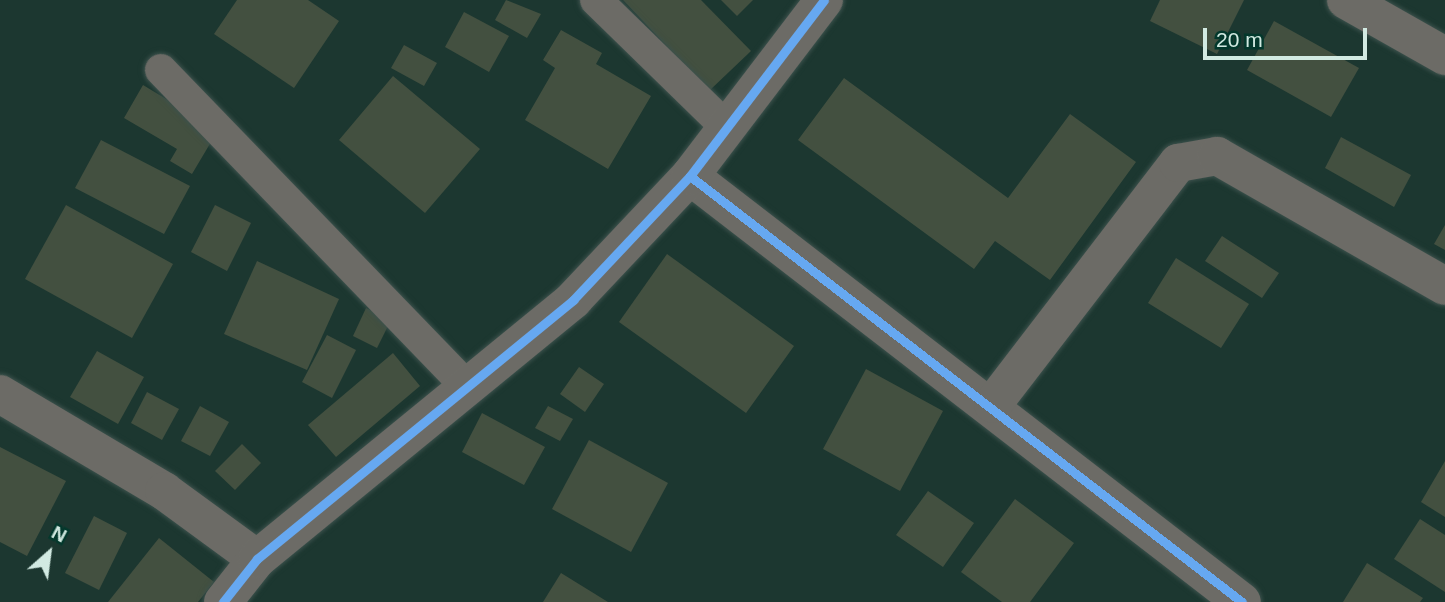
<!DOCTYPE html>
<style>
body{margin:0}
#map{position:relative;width:1445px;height:602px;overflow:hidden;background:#1c3730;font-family:Helvetica,sans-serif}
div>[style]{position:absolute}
.building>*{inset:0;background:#435040}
.roads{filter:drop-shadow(0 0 2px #3c514c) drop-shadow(0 0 2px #3c514c)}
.lane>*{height:32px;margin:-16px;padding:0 16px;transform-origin:16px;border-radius:16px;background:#6c6b66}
.street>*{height:38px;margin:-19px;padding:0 19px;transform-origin:19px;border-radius:19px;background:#6c6b66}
.cycleway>*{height:9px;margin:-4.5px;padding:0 4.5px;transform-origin:4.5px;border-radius:4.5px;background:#66a8f1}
span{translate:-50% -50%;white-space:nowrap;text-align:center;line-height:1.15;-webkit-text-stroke:5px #03382c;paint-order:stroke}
.north{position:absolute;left:14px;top:518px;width:70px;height:70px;-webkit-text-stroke:5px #03382c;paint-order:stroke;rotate:28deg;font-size:19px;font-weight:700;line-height:28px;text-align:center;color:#d2eae2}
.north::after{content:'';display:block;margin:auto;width:24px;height:32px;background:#d2eae2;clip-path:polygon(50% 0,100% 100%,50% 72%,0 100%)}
.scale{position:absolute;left:1203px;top:28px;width:164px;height:32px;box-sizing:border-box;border:4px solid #d2eae2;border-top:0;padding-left:9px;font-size:21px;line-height:24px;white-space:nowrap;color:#d2eae2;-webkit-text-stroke:5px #03382c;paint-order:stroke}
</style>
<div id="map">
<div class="building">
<i style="clip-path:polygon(237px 0,308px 0,339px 21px,294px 88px,214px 34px)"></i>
<i style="clip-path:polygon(506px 0,541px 14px,527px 38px,495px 20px)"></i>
<i style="clip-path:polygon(623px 0,701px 0,751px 51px,709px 91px)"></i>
<i style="clip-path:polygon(721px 0,753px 0,737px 16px)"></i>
<i style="clip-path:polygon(1160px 0,1244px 0,1217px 54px,1150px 21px)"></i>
<i style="clip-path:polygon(464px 12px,509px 36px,489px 72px,445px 47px)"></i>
<i style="clip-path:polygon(1274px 21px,1359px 68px,1331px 117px,1247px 70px)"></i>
<i style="clip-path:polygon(561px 30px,602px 53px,596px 64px,651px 96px,608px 169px,525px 120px,555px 68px,543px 60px)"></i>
<i style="clip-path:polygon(404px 45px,437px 63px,424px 86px,391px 68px)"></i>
<i style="clip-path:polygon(393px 76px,480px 149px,425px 213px,339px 140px)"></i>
<i style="clip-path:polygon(844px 78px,1008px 198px,1070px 114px,1136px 162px,1050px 280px,995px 241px,974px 269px,798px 140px)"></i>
<i style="clip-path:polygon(143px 85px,201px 120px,214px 137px,192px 174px,170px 161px,177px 149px,124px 118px)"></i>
<i style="clip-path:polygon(1341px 137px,1411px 175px,1394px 207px,1325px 168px)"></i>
<i style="clip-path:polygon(101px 140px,190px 186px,164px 234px,75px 188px)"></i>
<i style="clip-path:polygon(66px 205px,173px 264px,132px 338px,25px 279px)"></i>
<i style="clip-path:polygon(215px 205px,251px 223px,227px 271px,191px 252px)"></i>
<i style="clip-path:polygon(1445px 225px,1445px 250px,1434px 244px)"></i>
<i style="clip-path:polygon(1222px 236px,1279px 273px,1262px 298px,1205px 261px)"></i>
<i style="clip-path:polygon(667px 254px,794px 346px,746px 413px,619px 322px)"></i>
<i style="clip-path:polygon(1176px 258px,1249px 304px,1221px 348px,1148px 303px)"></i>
<i style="clip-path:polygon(257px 261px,339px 299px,307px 370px,224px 334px)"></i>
<i style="clip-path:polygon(366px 308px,391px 320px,377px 348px,353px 336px)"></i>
<i style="clip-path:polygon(327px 335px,356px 350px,332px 398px,302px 382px)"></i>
<i style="clip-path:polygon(97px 351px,144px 377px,118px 424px,70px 397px)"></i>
<i style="clip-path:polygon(393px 353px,420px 386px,336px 457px,308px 425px)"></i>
<i style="clip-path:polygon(579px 367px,604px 384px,585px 412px,560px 394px)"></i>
<i style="clip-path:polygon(866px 369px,943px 411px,900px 491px,823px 449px)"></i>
<i style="clip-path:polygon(147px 392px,179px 409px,162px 440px,131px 423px)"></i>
<i style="clip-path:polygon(200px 406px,229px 422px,210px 456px,181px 441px)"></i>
<i style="clip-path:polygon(548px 406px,573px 419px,560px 441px,535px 428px)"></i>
<i style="clip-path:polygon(482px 413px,545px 447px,524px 485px,462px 452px)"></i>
<i style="clip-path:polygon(589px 440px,668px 483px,631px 552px,552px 509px)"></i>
<i style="clip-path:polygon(242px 444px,261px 463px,235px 490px,215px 471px)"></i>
<i style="clip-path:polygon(0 447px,66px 481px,27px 556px,0 542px)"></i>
<i style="clip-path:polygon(1445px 461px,1445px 517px,1421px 502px)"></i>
<i style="clip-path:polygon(928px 491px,974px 523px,943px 567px,896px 535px)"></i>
<i style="clip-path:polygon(1015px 499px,1074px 543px,1030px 602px,1002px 602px,961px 572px)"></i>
<i style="clip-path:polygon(94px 516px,127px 533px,99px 590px,65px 573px)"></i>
<i style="clip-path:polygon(1420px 519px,1445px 535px,1445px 592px,1394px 559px)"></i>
<i style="clip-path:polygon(159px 538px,214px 582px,198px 602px,108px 602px)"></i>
<i style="clip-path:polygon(1367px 563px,1423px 598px,1420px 602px,1343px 602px)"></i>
<i style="clip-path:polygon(561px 573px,608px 602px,543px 602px)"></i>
</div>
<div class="roads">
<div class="lane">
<i style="left:596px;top:0;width:185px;rotate:44.3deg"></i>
<i style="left:161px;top:70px;width:441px;rotate:46deg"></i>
</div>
<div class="street">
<i style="left:1346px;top:0;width:114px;rotate:29.5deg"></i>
<i style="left:690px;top:176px;width:697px;rotate:37.66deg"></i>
<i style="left:0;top:394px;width:191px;rotate:30.6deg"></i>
<i style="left:164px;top:491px;width:115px;rotate:36.2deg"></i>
<i style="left:993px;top:404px;width:304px;rotate:-52.5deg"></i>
<i style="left:1178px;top:163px;width:40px;rotate:-10deg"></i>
<i style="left:1217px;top:156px;width:262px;rotate:29.7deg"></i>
<i style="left:223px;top:602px;width:55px;rotate:-51.7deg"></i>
<i style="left:257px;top:559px;width:409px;rotate:-39.3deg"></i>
<i style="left:573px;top:300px;width:170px;rotate:-46.7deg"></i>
<i style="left:690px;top:176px;width:221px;rotate:-52.7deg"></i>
</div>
</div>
<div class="cycleway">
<i style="left:690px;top:176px;width:697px;rotate:37.66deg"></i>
<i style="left:223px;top:602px;width:55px;rotate:-51.7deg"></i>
<i style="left:257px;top:559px;width:409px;rotate:-39.3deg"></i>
<i style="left:573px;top:300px;width:170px;rotate:-46.7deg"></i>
<i style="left:690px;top:176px;width:221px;rotate:-52.7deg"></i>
</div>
<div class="north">N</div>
<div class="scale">20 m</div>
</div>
